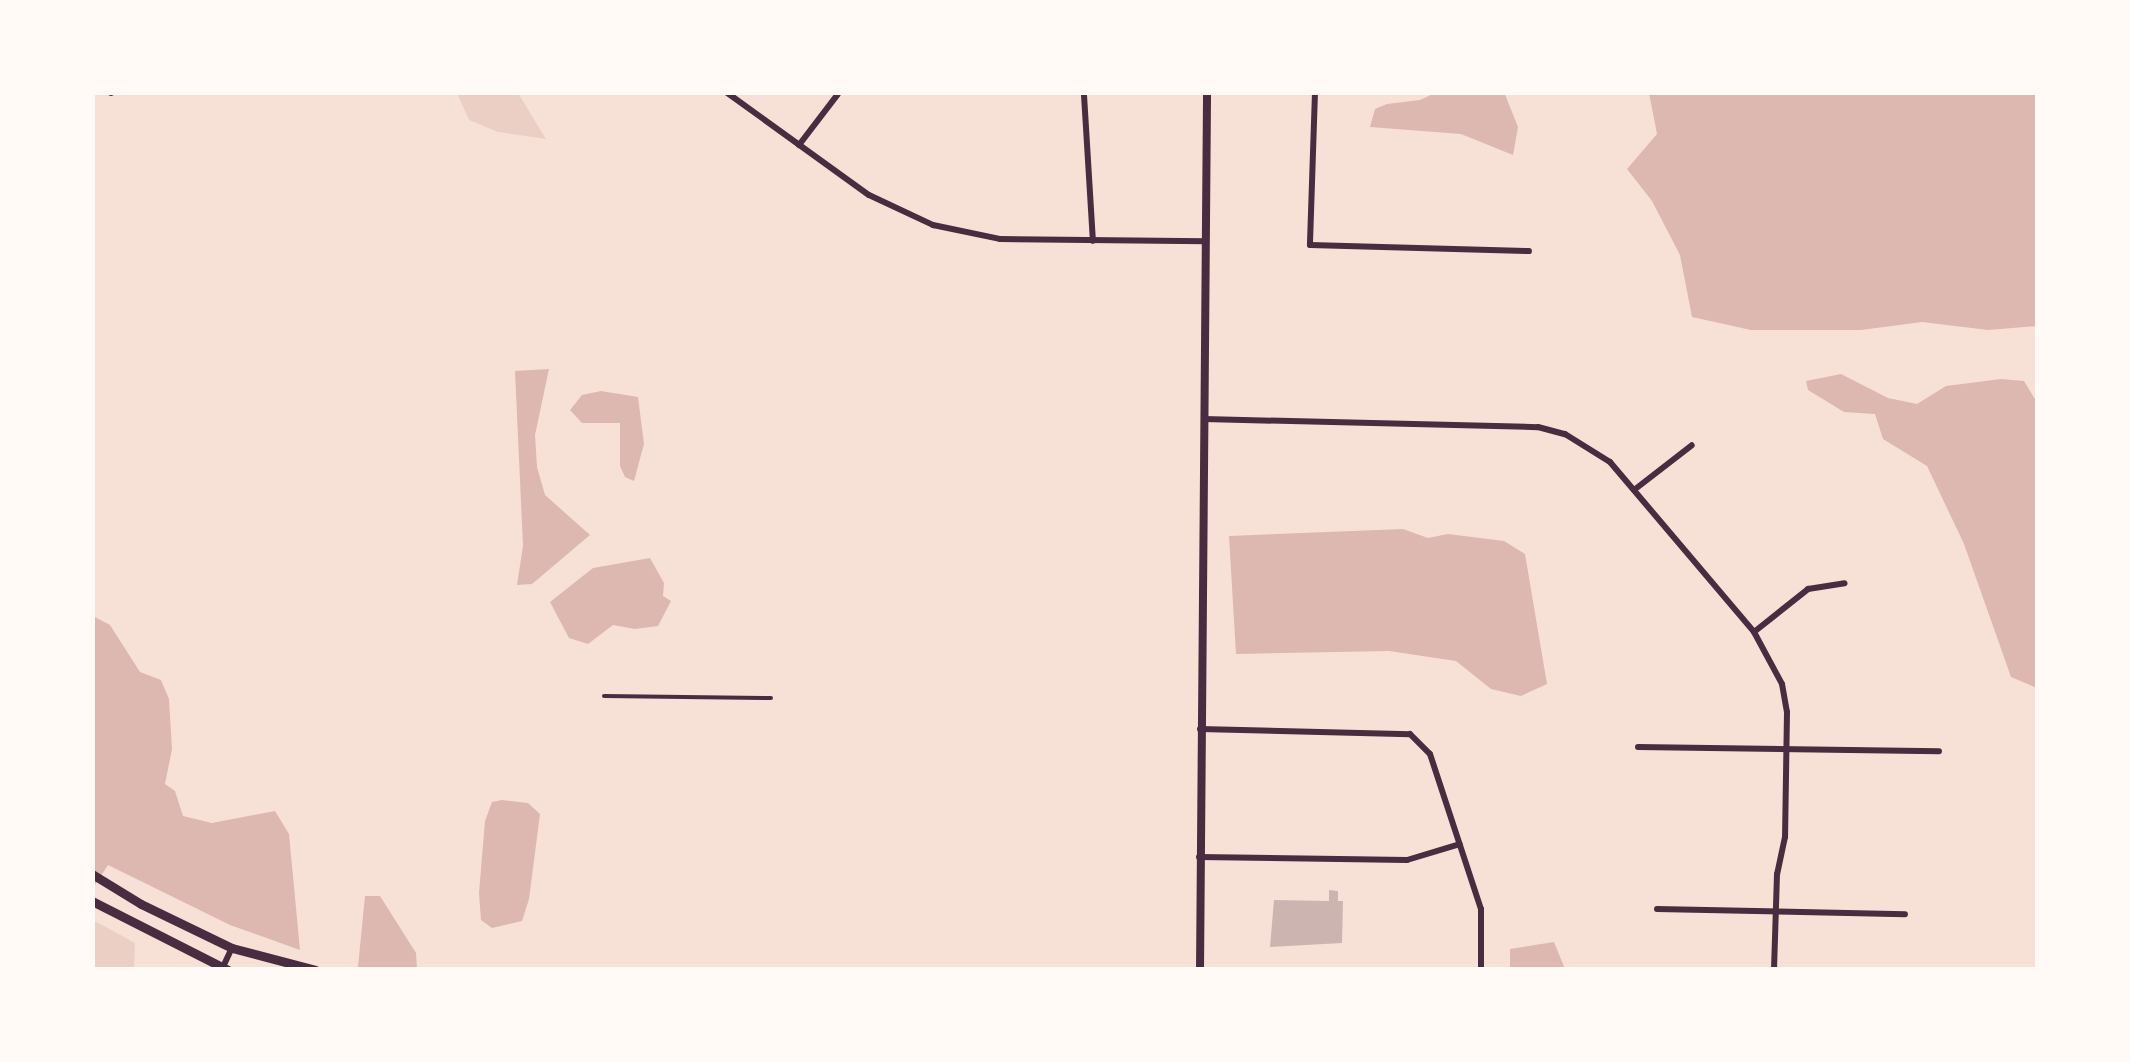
<!DOCTYPE html>
<style>
body{margin:0}
#map{position:relative;width:2130px;height:1062px;overflow:hidden;background:#f7e1d7;font-family:"Golos Text",sans-serif}
div>[style]{position:absolute}
.green>*{inset:0;background:#ebcfc5}
.water>*{inset:0;background:#dcb8b0}
.building>*{inset:0;background:#ccb4b1}
.service>*{height:4px;margin:-2px;padding:0 2px;transform-origin:2px;border-radius:2px;background:#4a2c40}
.minor>*{height:6px;margin:-3px;padding:0 3px;transform-origin:3px;border-radius:3px;background:#4a2c40}
.tertiary>*{height:8px;margin:-4px;padding:0 4px;transform-origin:4px;border-radius:4px;background:#4a2c40}
.secondary>*{height:9px;margin:-4.5px;padding:0 4.5px;transform-origin:4.5px;border-radius:4.5px;background:#4a2c40}
span{translate:-50% -50%;white-space:nowrap;text-align:center;line-height:1.15;-webkit-text-stroke:8px #fffaf5;paint-order:stroke}
.frame{position:absolute;inset:0;border:95px solid #fffaf5;pointer-events:none}
</style>
<div id="map">
<div class="green">
<i style="clip-path:polygon(457px 93px,518px 93px,546px 139px,498px 132px,469px 120px)"></i>
<i style="clip-path:polygon(93px 920px,135px 943px,134px 969px,93px 969px)"></i>
</div>
<div class="water">
<i style="clip-path:polygon(1504px 92px,1518px 127px,1513px 155px,1461px 134px,1370px 127px,1375px 109px,1387px 104px,1420px 100px,1435px 93px)"></i>
<i style="clip-path:polygon(1649px 93px,2037px 93px,2037px 326px,1988px 330px,1922px 322px,1861px 330px,1751px 330px,1692px 317px,1680px 255px,1652px 201px,1627px 169px,1657px 134px)"></i>
<i style="clip-path:polygon(549px 369px,535px 435px,537px 467px,545px 495px,590px 535px,532px 584px,517px 585px,523px 546px,515px 371px)"></i>
<i style="clip-path:polygon(1841px 374px,1888px 398px,1917px 404px,1946px 386px,2001px 379px,2024px 381px,2038px 404px,2037px 688px,2011px 677px,1964px 544px,1927px 466px,1883px 439px,1875px 414px,1844px 412px,1808px 390px,1806px 381px)"></i>
<i style="clip-path:polygon(601px 391px,638px 397px,644px 444px,634px 481px,625px 477px,620px 466px,620px 423px,582px 423px,570px 410px,582px 395px)"></i>
<i style="clip-path:polygon(1403px 529px,1428px 538px,1448px 534px,1504px 541px,1525px 554px,1547px 684px,1521px 696px,1491px 689px,1456px 661px,1389px 651px,1236px 654px,1229px 536px)"></i>
<i style="clip-path:polygon(650px 558px,664px 583px,663px 596px,671px 601px,658px 626px,635px 629px,613px 625px,588px 644px,569px 638px,550px 602px,593px 568px)"></i>
<i style="clip-path:polygon(93px 616px,110px 625px,140px 672px,161px 680px,169px 699px,172px 749px,165px 784px,175px 791px,183px 816px,212px 823px,275px 811px,289px 834px,300px 950px,230px 925px,108px 865px,93px 888px)"></i>
<i style="clip-path:polygon(502px 800px,528px 803px,540px 814px,529px 899px,522px 921px,492px 928px,481px 920px,479px 893px,485px 821px,492px 802px)"></i>
<i style="clip-path:polygon(365px 896px,380px 896px,416px 953px,417px 969px,358px 967px)"></i>
<i style="clip-path:polygon(1554px 942px,1565px 969px,1510px 969px,1510px 949px)"></i>
</div>
<div class="building">
<i style="clip-path:polygon(1329px 890px,1338px 891px,1338px 901px,1343px 901px,1342px 943px,1270px 947px,1274px 900px,1329px 901px)"></i>
</div>
<div class="service">
<i style="left:604px;top:696px;width:167px;rotate:0.7deg"></i>
</div>
<div class="minor">
<i style="left:726px;top:92px;width:176px;rotate:35.8deg"></i>
<i style="left:869px;top:195px;width:71px;rotate:25.1deg"></i>
<i style="left:933px;top:225px;width:68px;rotate:11.8deg"></i>
<i style="left:1000px;top:239px;width:206px;rotate:0.6deg"></i>
<i style="left:1315px;top:92px;width:153px;rotate:91.9deg"></i>
<i style="left:1310px;top:245px;width:219px;rotate:1.6deg"></i>
<i style="left:111px;top:93px;width:1px;rotate:-90deg"></i>
<i style="left:1084px;top:95px;width:146px;rotate:86.5deg"></i>
<i style="left:799px;top:145px;width:64px;rotate:-52.6deg"></i>
<i style="left:1204px;top:419px;width:334px;rotate:1.4deg"></i>
<i style="left:1538px;top:427px;width:28px;rotate:15deg"></i>
<i style="left:1565px;top:434px;width:53px;rotate:31.9deg"></i>
<i style="left:1610px;top:462px;width:223px;rotate:49.7deg"></i>
<i style="left:1754px;top:632px;width:59px;rotate:61.7deg"></i>
<i style="left:1782px;top:684px;width:28px;rotate:80deg"></i>
<i style="left:1787px;top:712px;width:125px;rotate:90.9deg"></i>
<i style="left:1785px;top:837px;width:38px;rotate:102deg"></i>
<i style="left:1777px;top:874px;width:96px;rotate:91.8deg"></i>
<i style="left:1634px;top:490px;width:73px;rotate:-37.8deg"></i>
<i style="left:1754px;top:632px;width:69px;rotate:-38.5deg"></i>
<i style="left:1808px;top:589px;width:37px;rotate:-9deg"></i>
<i style="left:1200px;top:729px;width:210px;rotate:1.4deg"></i>
<i style="left:1410px;top:734px;width:28px;rotate:45deg"></i>
<i style="left:1430px;top:754px;width:163px;rotate:71.8deg"></i>
<i style="left:1481px;top:909px;width:61px;rotate:90deg"></i>
<i style="left:1638px;top:747px;width:301px;rotate:0.8deg"></i>
<i style="left:1199px;top:857px;width:208px;rotate:0.8deg"></i>
<i style="left:1407px;top:860px;width:55px;rotate:-16.8deg"></i>
<i style="left:1657px;top:909px;width:248px;rotate:1.2deg"></i>
<i style="left:222px;top:969px;width:23px;rotate:-65deg"></i>
</div>
<div class="tertiary">
<i style="left:1200px;top:970px;width:878px;rotate:-89.54deg"></i>
</div>
<div class="secondary">
<i style="left:92px;top:874px;width:57px;rotate:31.5deg"></i>
<i style="left:141px;top:904px;width:101px;rotate:25.8deg"></i>
<i style="left:232px;top:948px;width:86px;rotate:14.8deg"></i>
<i style="left:92px;top:901px;width:153px;rotate:26.9deg"></i>
</div>
<div class="frame"></div>
</div>
